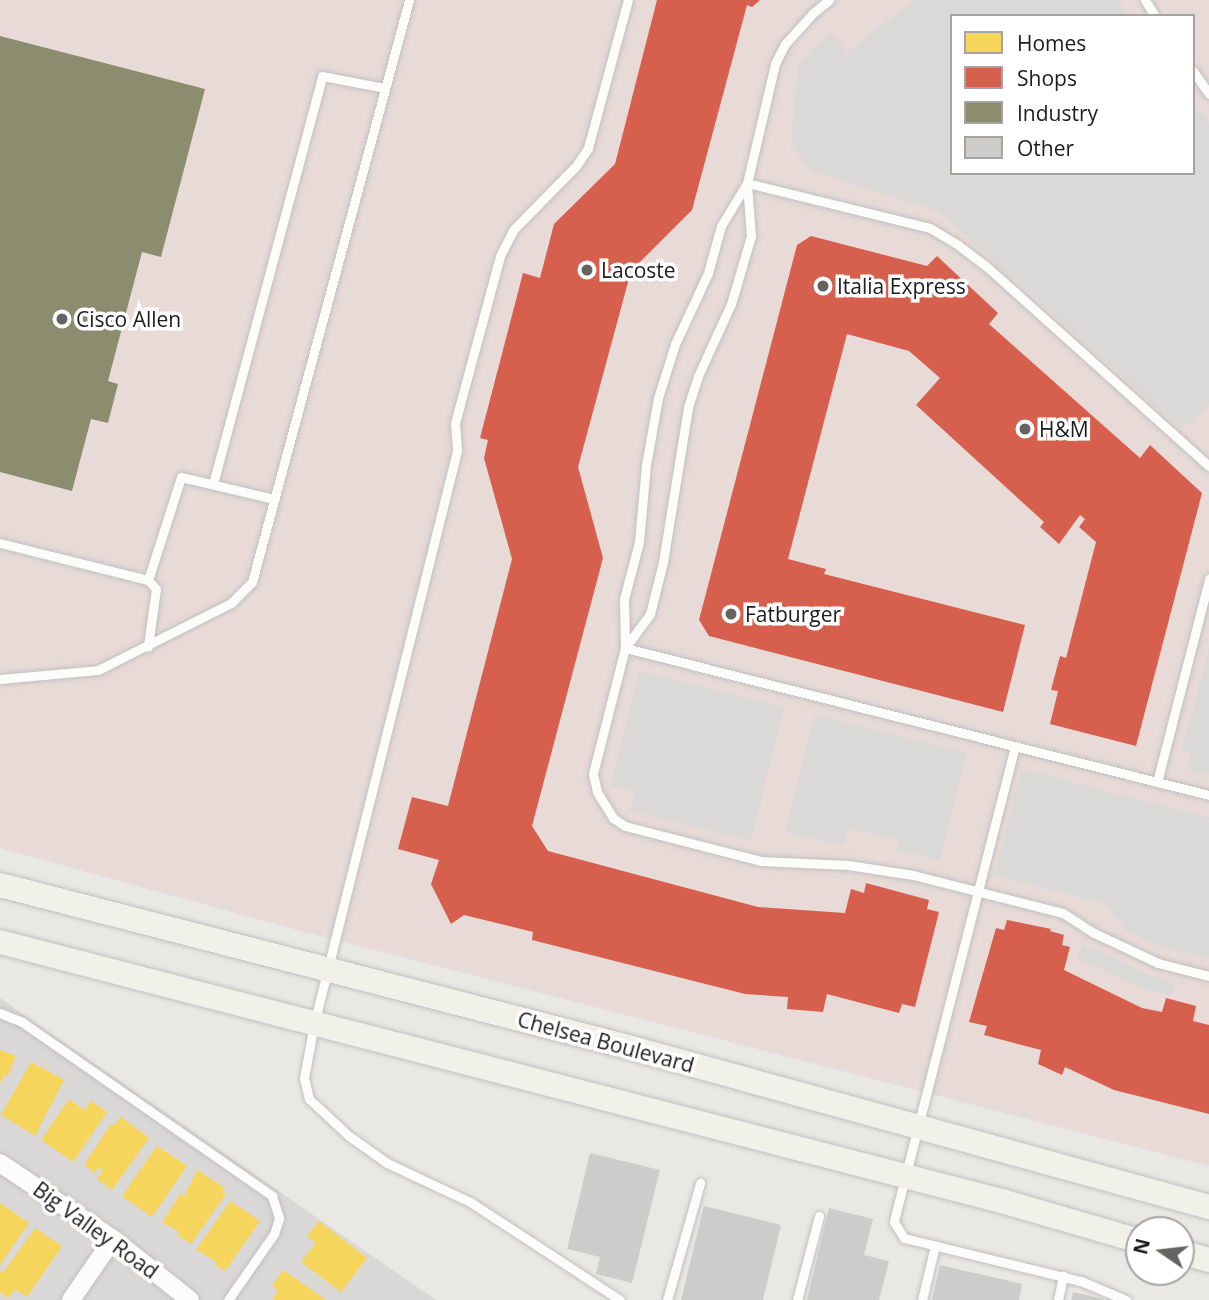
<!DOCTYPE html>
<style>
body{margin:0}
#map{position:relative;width:1209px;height:1300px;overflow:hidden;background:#eae8e5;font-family:"Open Sans",sans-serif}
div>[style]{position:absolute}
.residential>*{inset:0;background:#d9d8d6}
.commercial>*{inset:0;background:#e7dad7}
.parking>*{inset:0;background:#dad9d8}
.homes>*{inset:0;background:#f6d55c}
.shops>*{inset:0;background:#d6604d}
.industry>*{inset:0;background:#8c8c6e}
.building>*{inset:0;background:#ceccca}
.roads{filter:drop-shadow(0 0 2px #c1c0bf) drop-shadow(0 0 2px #c1c0bf)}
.service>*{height:9px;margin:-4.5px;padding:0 4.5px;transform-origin:4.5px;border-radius:4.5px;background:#fcfcfb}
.minor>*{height:18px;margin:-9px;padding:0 9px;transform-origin:9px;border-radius:9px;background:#fcfcfb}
.secondary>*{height:24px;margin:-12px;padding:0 12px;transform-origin:12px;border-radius:12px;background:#f1f1e9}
.dots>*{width:19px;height:19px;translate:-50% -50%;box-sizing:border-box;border:4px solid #fff;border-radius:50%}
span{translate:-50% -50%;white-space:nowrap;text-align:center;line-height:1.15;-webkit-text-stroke:7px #fff;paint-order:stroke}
.poi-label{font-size:21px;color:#1c1c1c}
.left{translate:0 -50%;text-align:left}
.street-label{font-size:21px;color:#1c1c1c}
.legend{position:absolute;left:950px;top:14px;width:245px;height:161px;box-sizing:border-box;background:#fff;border:2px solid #a4a4a4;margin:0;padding:9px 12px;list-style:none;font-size:21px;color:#1c1c1c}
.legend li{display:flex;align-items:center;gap:14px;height:35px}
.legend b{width:35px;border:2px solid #a4a4a4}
.north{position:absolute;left:1125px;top:1216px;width:70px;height:70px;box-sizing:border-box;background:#fff;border:2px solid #a4a4a4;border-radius:50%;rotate:284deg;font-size:19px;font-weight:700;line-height:28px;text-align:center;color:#1c1c1c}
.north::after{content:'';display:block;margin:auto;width:24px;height:32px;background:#646362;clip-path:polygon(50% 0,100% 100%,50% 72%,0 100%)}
</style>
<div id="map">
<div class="residential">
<i style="clip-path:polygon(0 998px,436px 1300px,0 1300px)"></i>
</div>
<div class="commercial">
<i style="clip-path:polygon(evenodd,0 0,1209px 0,1209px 1166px,297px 930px,0 848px,0 0,952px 16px,1193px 16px,1193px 173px,952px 173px,952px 16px)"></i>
</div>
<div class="parking">
<i style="clip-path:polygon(914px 0,1117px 0,1130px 16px,952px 16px,952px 173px,1193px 173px,1193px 100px,1209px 122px,1209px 406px,1181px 429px,938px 211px,813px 171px,791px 146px,798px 67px,810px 50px,832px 33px,847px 52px)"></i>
<i style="clip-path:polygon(1209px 649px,1209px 775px,1187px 769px,1191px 753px,1182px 750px)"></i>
<i style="clip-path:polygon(640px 671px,784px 707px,751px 841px,630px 811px,634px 792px,611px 786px)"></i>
<i style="clip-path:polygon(815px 715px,966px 753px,940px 860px,897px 850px,899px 840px,848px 828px,843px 846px,786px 832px)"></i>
<i style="clip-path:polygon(1021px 769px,1209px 817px,1209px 959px,1158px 945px,1126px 931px,1106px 904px,994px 875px)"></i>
<i style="clip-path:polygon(1083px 945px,1149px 975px,1175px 982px,1171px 996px,1145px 989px,1077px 958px)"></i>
</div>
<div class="homes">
<i style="clip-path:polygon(0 1050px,16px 1056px,8px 1076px,4px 1075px,0 1084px)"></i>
<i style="clip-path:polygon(31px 1062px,64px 1080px,35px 1136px,1px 1115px)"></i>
<i style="clip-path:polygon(69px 1099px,84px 1110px,91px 1101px,107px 1112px,73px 1162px,41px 1140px)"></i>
<i style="clip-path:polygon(121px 1117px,149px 1138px,112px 1190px,97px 1179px,103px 1170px,98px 1167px,95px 1173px,84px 1165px,111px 1124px,114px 1126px)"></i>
<i style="clip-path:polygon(157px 1146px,187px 1166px,152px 1217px,122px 1196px)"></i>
<i style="clip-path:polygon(197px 1170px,225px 1188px,222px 1191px,226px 1194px,191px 1244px,177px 1235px,180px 1232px,162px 1223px,180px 1194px,184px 1197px)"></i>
<i style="clip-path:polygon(230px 1201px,260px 1221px,225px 1271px,215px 1265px,217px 1262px,196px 1250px)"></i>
<i style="clip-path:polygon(0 1203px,29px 1223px,0 1265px)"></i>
<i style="clip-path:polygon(319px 1221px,367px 1258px,341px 1292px,301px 1262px,316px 1243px,307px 1236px)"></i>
<i style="clip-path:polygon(35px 1228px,62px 1246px,27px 1297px,15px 1289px,8px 1298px,0 1292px,0 1271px,3px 1273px)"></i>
<i style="clip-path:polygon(283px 1270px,326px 1300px,272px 1300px,278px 1291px,272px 1286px)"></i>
</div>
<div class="shops">
<i style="clip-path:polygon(657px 0,760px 0,752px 7px,747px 5px,692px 210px,631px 271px,578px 467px,603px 558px,532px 826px,548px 851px,758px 907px,845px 913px,851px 889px,864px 893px,866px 883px,929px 900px,927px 909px,939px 912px,915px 1007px,902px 1004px,899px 1013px,827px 994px,823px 1012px,787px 1009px,788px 997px,745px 994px,532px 940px,533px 932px,464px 915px,451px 924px,431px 884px,439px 860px,398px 849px,412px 797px,448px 806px,512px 559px,484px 458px,488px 440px,480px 438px,523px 273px,540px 278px,554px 224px,615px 164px)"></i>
<i style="clip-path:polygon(811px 236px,927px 266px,937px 256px,998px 313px,989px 324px,1140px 458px,1150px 445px,1202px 493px,1136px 746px,1050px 724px,1058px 691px,1051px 690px,1060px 656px,1066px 658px,1096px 542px,1079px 527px,1085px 519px,1080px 515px,1059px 544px,1040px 527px,1044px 522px,916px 405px,940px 378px,909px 351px,847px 334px,788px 559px,826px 569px,824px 574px,1025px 625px,1003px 712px,709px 636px,699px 620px,797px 245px)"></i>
<i style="clip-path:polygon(1007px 920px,1051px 929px,1050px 931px,1064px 935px,1062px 945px,1070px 947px,1064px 970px,1142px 1008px,1162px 1012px,1166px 998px,1196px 1006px,1193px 1021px,1209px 1025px,1209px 1114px,1114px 1090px,1065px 1067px,1062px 1075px,1038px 1064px,1041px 1050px,984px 1035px,987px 1026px,969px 1022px,996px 928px,1004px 930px)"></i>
</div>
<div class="industry">
<i style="clip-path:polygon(0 36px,205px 89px,161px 257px,142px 252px,108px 381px,118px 384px,108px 423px,91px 419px,72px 491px,0 472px)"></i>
</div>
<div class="building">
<i style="clip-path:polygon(590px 1153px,660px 1170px,632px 1283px,596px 1274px,600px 1257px,567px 1249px)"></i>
<i style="clip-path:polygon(704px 1206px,781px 1225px,763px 1300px,681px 1300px)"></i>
<i style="clip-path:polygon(829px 1208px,873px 1219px,864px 1255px,889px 1261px,879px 1300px,807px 1300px)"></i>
<i style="clip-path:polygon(940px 1265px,1022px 1284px,1019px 1300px,932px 1300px)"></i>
<i style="clip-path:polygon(1073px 1292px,1104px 1299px,1104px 1300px,1071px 1300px)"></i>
</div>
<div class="roads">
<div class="service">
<i style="left:829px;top:0;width:21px;rotate:141deg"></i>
<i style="left:813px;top:13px;width:42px;rotate:132.1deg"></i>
<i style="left:785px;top:44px;width:22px;rotate:117deg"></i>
<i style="left:775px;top:64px;width:122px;rotate:103.2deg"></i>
<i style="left:747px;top:183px;width:50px;rotate:121.2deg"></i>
<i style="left:721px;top:226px;width:49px;rotate:105.5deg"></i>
<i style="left:708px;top:273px;width:78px;rotate:114.9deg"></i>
<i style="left:675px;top:344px;width:57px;rotate:107.5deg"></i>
<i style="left:658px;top:398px;width:68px;rotate:100.2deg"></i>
<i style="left:646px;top:465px;width:77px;rotate:95.2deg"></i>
<i style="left:639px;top:542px;width:59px;rotate:104.7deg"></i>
<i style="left:624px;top:599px;width:49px;rotate:88.8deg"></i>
<i style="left:625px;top:648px;width:130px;rotate:104.3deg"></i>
<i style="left:593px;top:774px;width:18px;rotate:77deg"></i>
<i style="left:597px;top:792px;width:31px;rotate:58deg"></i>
<i style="left:613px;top:818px;width:14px;rotate:34deg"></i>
<i style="left:625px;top:826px;width:140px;rotate:14.4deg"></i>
<i style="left:761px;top:861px;width:87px;rotate:2.6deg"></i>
<i style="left:848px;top:865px;width:66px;rotate:8.7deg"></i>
<i style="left:913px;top:875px;width:155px;rotate:14.2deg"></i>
<i style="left:1063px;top:913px;width:37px;rotate:33deg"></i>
<i style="left:1094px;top:933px;width:71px;rotate:25.1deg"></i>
<i style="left:1158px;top:963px;width:53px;rotate:14.3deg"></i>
<i style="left:1145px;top:0;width:19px;rotate:58deg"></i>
<i style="left:1193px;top:71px;width:28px;rotate:55deg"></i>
<i style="left:747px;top:183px;width:188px;rotate:13.8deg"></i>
<i style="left:930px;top:228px;width:33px;rotate:31deg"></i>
<i style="left:958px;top:245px;width:35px;rotate:37deg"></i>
<i style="left:986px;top:266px;width:300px;rotate:41.9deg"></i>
<i style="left:213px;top:484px;width:422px;rotate:-75deg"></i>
<i style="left:322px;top:76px;width:64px;rotate:10.8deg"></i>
<i style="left:0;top:543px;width:153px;rotate:14deg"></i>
<i style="left:148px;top:580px;width:12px;rotate:48deg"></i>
<i style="left:156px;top:589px;width:58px;rotate:98deg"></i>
<i style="left:148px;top:580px;width:108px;rotate:-72.2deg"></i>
<i style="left:181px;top:477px;width:96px;rotate:13.3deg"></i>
<i style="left:625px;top:648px;width:602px;rotate:14.13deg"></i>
<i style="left:625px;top:648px;width:42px;rotate:-53.7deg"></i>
<i style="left:650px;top:614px;width:54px;rotate:-76deg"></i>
<i style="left:663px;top:562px;width:157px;rotate:-80.8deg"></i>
<i style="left:688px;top:407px;width:33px;rotate:-72deg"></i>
<i style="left:698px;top:376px;width:79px;rotate:-65.4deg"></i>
<i style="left:731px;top:304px;width:71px;rotate:-73.6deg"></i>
<i style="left:751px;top:236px;width:51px;rotate:-94.5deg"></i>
<i style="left:0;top:679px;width:98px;rotate:-5.2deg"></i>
<i style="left:98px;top:670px;width:149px;rotate:-26.7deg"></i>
<i style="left:231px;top:603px;width:30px;rotate:-45deg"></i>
<i style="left:252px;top:582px;width:603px;rotate:-74.9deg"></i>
<i style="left:1015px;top:746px;width:491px;rotate:104.3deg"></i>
<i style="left:894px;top:1222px;width:19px;rotate:58deg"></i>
<i style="left:904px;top:1238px;width:182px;rotate:13.7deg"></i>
<i style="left:1081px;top:1281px;width:49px;rotate:22.9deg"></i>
<i style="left:1157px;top:782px;width:210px;rotate:-75.6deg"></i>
<i style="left:0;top:1013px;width:24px;rotate:22deg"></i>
<i style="left:22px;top:1022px;width:305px;rotate:34.8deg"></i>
<i style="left:272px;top:1196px;width:23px;rotate:72deg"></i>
<i style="left:279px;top:1218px;width:17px;rotate:107deg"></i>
<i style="left:274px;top:1234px;width:80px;rotate:124.9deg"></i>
<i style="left:620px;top:1300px;width:179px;rotate:-146.8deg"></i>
<i style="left:470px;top:1202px;width:92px;rotate:-154.8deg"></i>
<i style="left:387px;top:1163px;width:47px;rotate:-144.6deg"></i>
<i style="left:349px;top:1136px;width:54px;rotate:-137.2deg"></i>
<i style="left:309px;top:1099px;width:22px;rotate:-103deg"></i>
<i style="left:304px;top:1078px;width:55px;rotate:-79.5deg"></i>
<i style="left:314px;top:1024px;width:591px;rotate:-75.99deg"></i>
<i style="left:457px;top:451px;width:28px;rotate:-94deg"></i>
<i style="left:455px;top:423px;width:173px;rotate:-74.9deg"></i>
<i style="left:500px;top:256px;width:30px;rotate:-63deg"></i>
<i style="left:514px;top:229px;width:88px;rotate:-45.5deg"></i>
<i style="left:576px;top:166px;width:22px;rotate:-56deg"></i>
<i style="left:588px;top:148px;width:153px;rotate:-74.9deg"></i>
<i style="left:667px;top:1300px;width:122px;rotate:-74.2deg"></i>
<i style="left:797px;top:1300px;width:87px;rotate:-75.3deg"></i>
<i style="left:922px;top:1300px;width:56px;rotate:-76.5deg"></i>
<i style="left:1058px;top:1300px;width:25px;rotate:-78deg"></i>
</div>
<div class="minor">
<i style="left:0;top:1163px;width:136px;rotate:33.9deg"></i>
<i style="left:113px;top:1239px;width:98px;rotate:38.4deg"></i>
<i style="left:71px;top:1300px;width:74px;rotate:-55.5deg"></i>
</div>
<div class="secondary">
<i style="left:0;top:885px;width:653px;rotate:14.46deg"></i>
<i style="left:632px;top:1048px;width:599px;rotate:15.41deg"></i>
<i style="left:0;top:942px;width:1038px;rotate:14.5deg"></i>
<i style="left:1005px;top:1202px;width:140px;rotate:16.2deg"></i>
<i style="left:1181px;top:1252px;width:29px;rotate:16deg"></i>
</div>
</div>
<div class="dots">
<i style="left:587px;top:270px;background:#646362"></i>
<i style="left:823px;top:286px;background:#646362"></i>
<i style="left:62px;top:319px;background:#646362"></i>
<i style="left:1025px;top:429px;background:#646362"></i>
<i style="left:731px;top:614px;background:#646362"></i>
</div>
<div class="poi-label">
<span class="left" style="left:601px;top:270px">Lacoste</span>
<span class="left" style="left:837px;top:286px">Italia Express</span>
<span class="left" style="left:76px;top:319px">Cisco Allen</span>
<span class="left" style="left:1039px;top:429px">H&amp;M</span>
<span class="left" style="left:745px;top:614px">Fatburger</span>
</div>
<div class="street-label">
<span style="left:606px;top:1042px;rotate:15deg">Chelsea Boulevard</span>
<span style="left:96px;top:1230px;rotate:36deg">Big Valley Road</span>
</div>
<ul class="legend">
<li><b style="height:19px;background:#f6d55c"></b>Homes</li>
<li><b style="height:19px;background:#d6604d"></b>Shops</li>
<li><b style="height:19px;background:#8c8c6e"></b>Industry</li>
<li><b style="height:19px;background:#ceccca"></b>Other</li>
</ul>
<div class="north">N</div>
</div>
